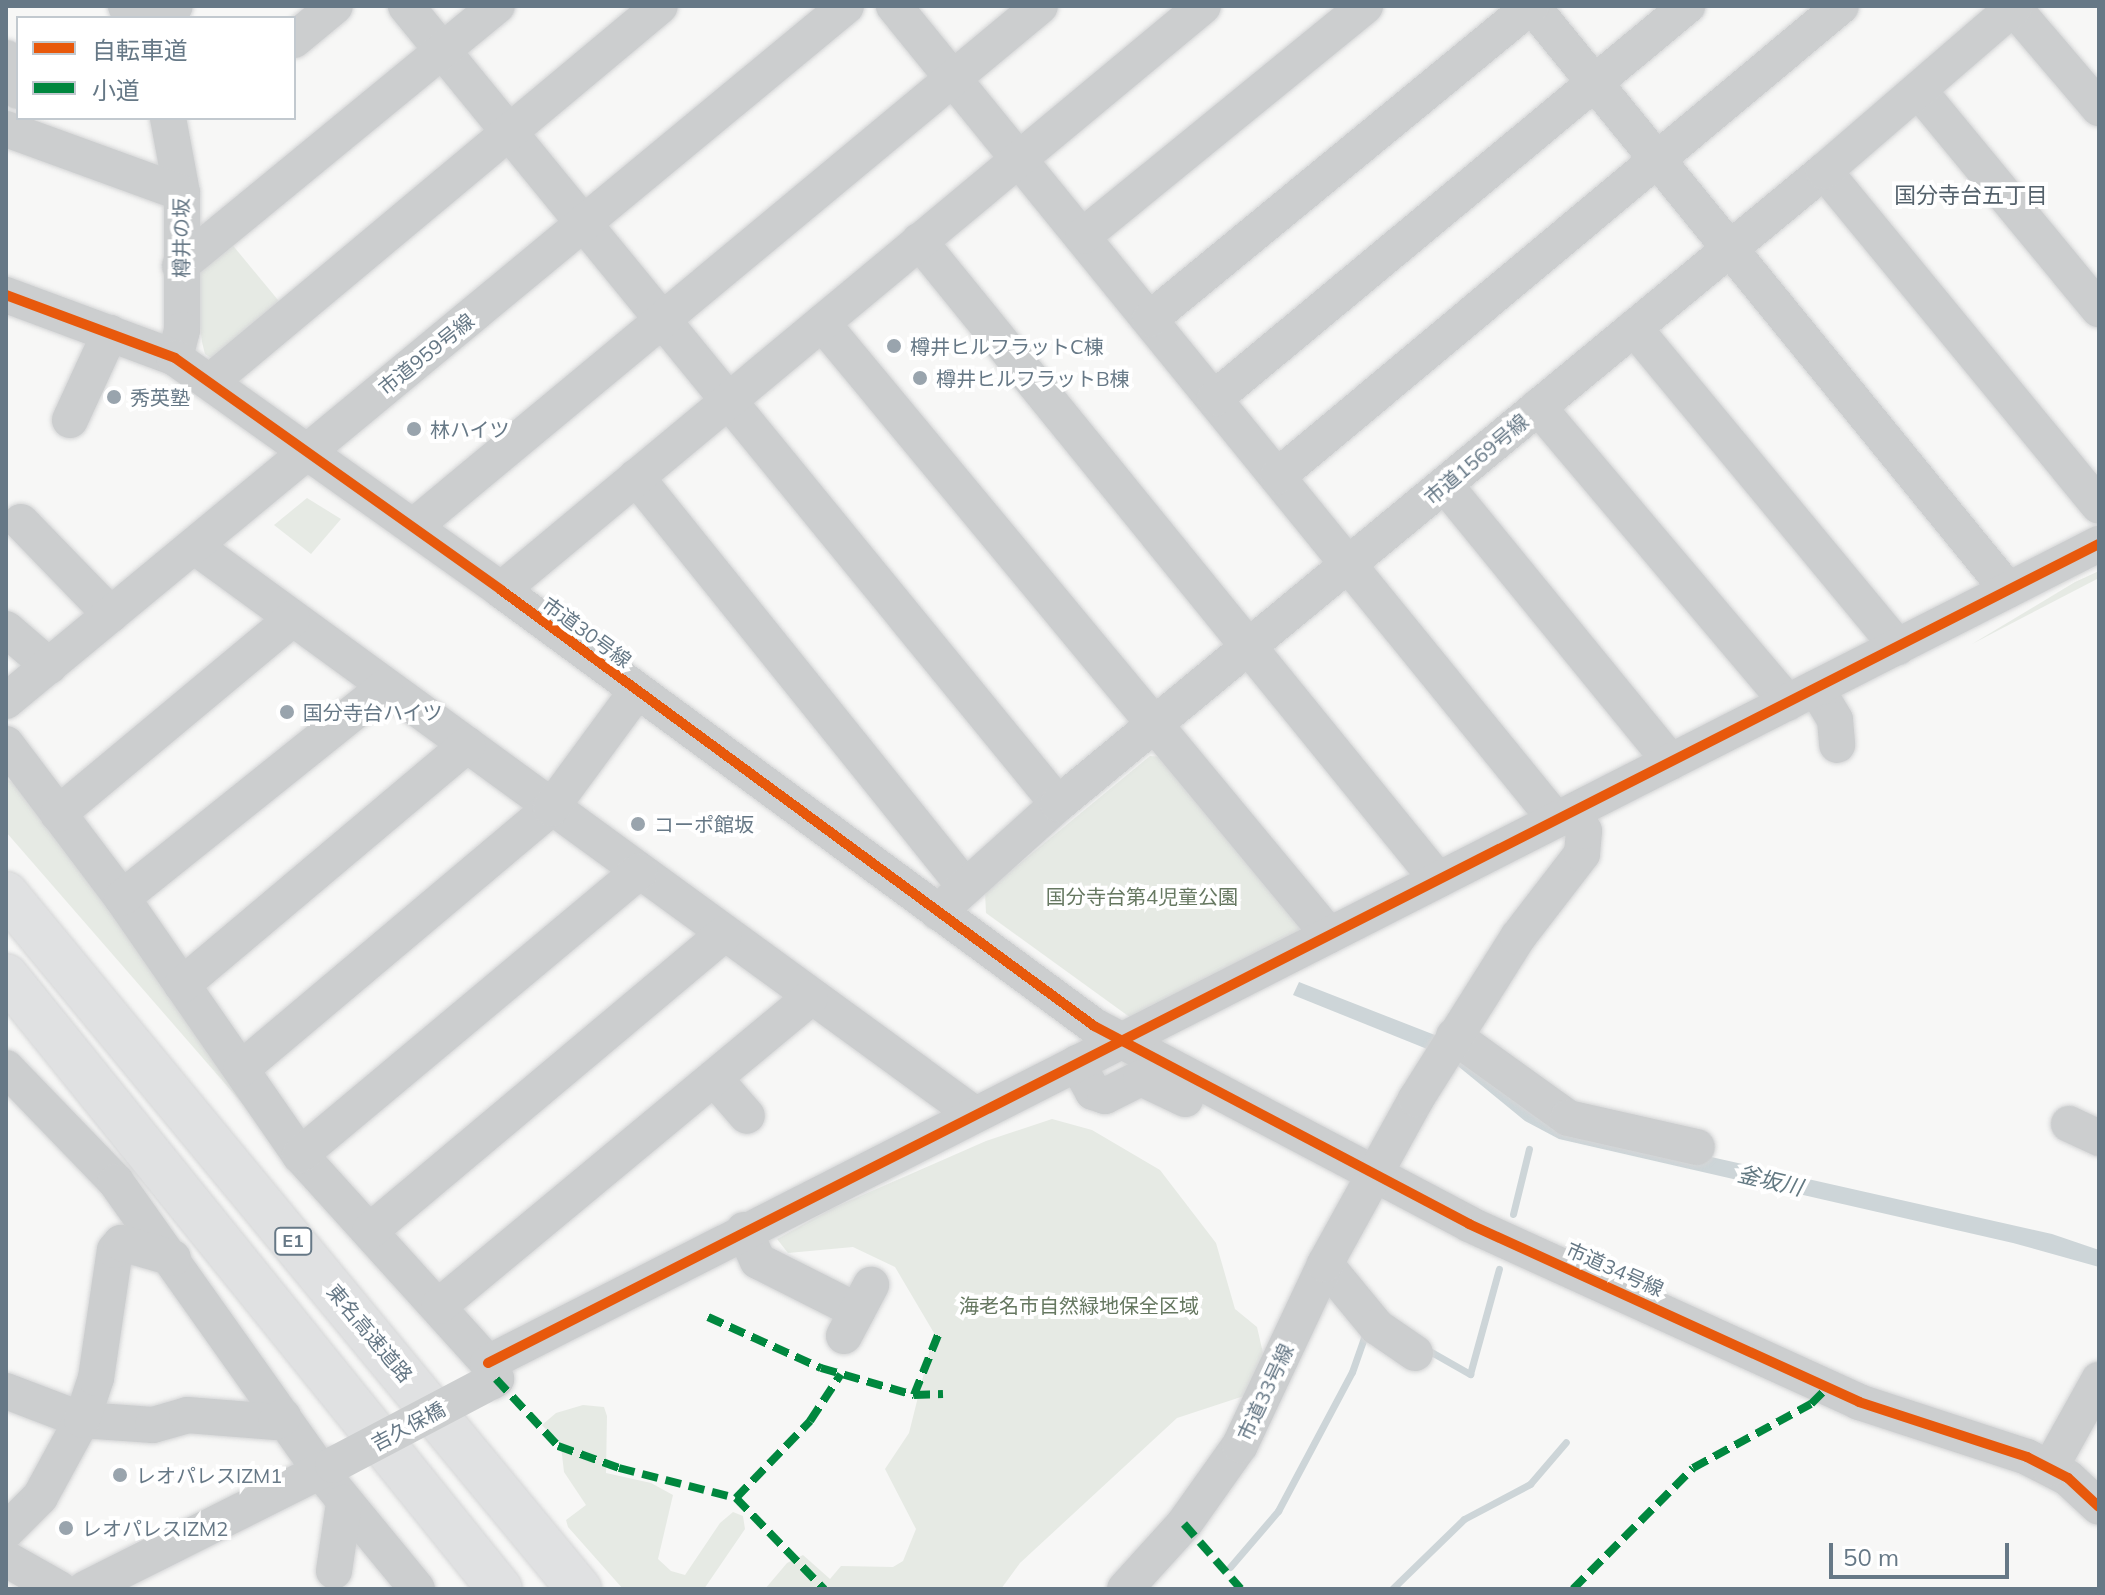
<!DOCTYPE html>
<meta charset="utf-8">
<style>
body{margin:0}
#map{position:relative;width:2105px;height:1595px;overflow:hidden;background:#f7f7f6;font-family:Mulish,"Noto Sans JP",sans-serif}
div>[style]{position:absolute}
.green>*{inset:0;background:#e6eae4}
.water>*{inset:0;background:#cdd5d8}
.stream>*{height:7px;margin:-3.5px;padding:0 3.5px;transform-origin:3.5px;border-radius:3.5px;background:#cdd5d8}
.roads{filter:drop-shadow(0 0 2px #d4d5d6) drop-shadow(0 0 2px #d4d5d6)}
.minor>*{height:36px;margin:-18px;padding:0 18px;transform-origin:18px;border-radius:18px;background:#cccecf}
.highway>*{height:44px;margin:-22px;padding:0 22px;transform-origin:22px;border-radius:22px;background:#e0e1e2}
.minor-bridge>*{height:36px;margin:-18px;padding:0 18px;transform-origin:18px;border-radius:18px;background:#cccecf}
.quiet>*{height:8px;margin-top:-4px;transform-origin:0;background:repeating-linear-gradient(90deg,#00873e 0 16px,transparent 0 24px)}
.cycleway>*{height:10px;margin:-5px;padding:0 5px;transform-origin:5px;border-radius:5px;background:#e8590c}
.dots>*{width:22px;height:22px;translate:-50% -50%;box-sizing:border-box;border:4px solid #fff;border-radius:50%}
span{translate:-50% -50%;white-space:nowrap;text-align:center;line-height:1.15;-webkit-text-stroke:8px #fff;paint-order:stroke}
.shield-label span{padding:2px 6px;background:#fff;border:2px solid;border-radius:6px;-webkit-text-stroke-width:0}
.shield-label{font-size:18px;color:#667886;font-weight:700}
.street-label{font-size:20px;color:#667886}
.poi-label{font-size:20px;color:#667886}
.left{translate:0 -50%;text-align:left}
.park-label{font-size:20px;color:#667861}
.neighbourhood-label{font-size:22px;color:#54616b}
.water-label{font-size:22px;color:#637982;font-style:italic}
.frame{position:absolute;inset:0;border:8px solid #667886;pointer-events:none}
.legend{position:absolute;left:16px;top:16px;width:280px;height:104px;box-sizing:border-box;background:#fff;border:2px solid #c2c9cf;margin:0;padding:10px 14px;list-style:none;font-size:24px;color:#667886}
.legend li{display:flex;align-items:center;gap:16px;height:40px}
.legend b{width:40px;border:2px solid #c2c9cf}
.scale{position:absolute;left:1829px;top:1543px;width:180px;height:36px;box-sizing:border-box;border:4px solid #667886;border-top:0;padding-left:10px;font-size:24px;line-height:28px;white-space:nowrap;color:#667886;-webkit-text-stroke:6px #fff;paint-order:stroke}
</style>
<div id="map">
<div class="green">
<i style="clip-path:polygon(230px 242px,283px 306px,216px 361px,205px 354px,202px 342px,194px 279px)"></i>
<i style="clip-path:polygon(307px 498px,341px 519px,311px 554px,274px 525px)"></i>
<i style="clip-path:polygon(2099px 571px,2099px 578px,1972px 644px,2075px 582px)"></i>
<i style="clip-path:polygon(1150px 756px,1165px 757px,1303px 930px,1131px 1018px,986px 913px,985px 892px)"></i>
<i style="clip-path:polygon(6px 779px,19px 785px,282px 1149px,6px 832px)"></i>
<i style="clip-path:polygon(1052px 1119px,1092px 1130px,1160px 1170px,1216px 1243px,1235px 1309px,1257px 1327px,1263px 1353px,1247px 1395px,1177px 1418px,1020px 1563px,1001px 1589px,765px 1589px,787px 1563px,803px 1555px,830px 1579px,841px 1566px,893px 1567px,903px 1561px,916px 1529px,885px 1469px,909px 1433px,934px 1333px,895px 1267px,853px 1247px,788px 1253px,777px 1239px,833px 1208px,986px 1141px)"></i>
<i style="clip-path:polygon(583px 1405px,604px 1407px,607px 1416px,606px 1473px,651px 1483px,673px 1495px,658px 1559px,671px 1571px,685px 1575px,720px 1523px,733px 1512px,743px 1516px,745px 1529px,704px 1589px,623px 1589px,568px 1527px,566px 1520px,586px 1505px,564px 1472px,561px 1446px,542px 1425px,556px 1413px)"></i>
</div>
<div class="water">
<i style="clip-path:polygon(1299px 982px,1440px 1037px,1432px 1051px,1293px 995px)"></i>
<i style="clip-path:polygon(1462px 1049px,1578px 1127px,2052px 1234px,2099px 1250px,2099px 1267px,2013px 1243px,1559px 1139px,1525px 1121px,1453px 1062px)"></i>
</div>
<div class="stream">
<i style="left:1513px;top:1214px;width:67px;rotate:-76.2deg"></i>
<i style="left:1426px;top:1349px;width:51px;rotate:29.6deg"></i>
<i style="left:1470px;top:1374px;width:109px;rotate:-74.6deg"></i>
<i style="left:1230px;top:1567px;width:74px;rotate:-49.4deg"></i>
<i style="left:1278px;top:1511px;width:157px;rotate:-62deg"></i>
<i style="left:1352px;top:1372px;width:42px;rotate:-70.7deg"></i>
<i style="left:1392px;top:1589px;width:100px;rotate:-44.2deg"></i>
<i style="left:1464px;top:1519px;width:75px;rotate:-27.9deg"></i>
<i style="left:1530px;top:1484px;width:55px;rotate:-49.4deg"></i>
</div>
<div class="roads">
<div class="minor">
<i style="left:126px;top:6px;width:13px;rotate:67deg"></i>
<i style="left:406px;top:6px;width:1030px;rotate:50.75deg"></i>
<i style="left:894px;top:6px;width:1049px;rotate:50.88deg"></i>
<i style="left:1532px;top:6px;width:753px;rotate:50.82deg"></i>
<i style="left:2013px;top:7px;width:133px;rotate:49.6deg"></i>
<i style="left:161px;top:18px;width:18px;rotate:-41deg"></i>
<i style="left:294px;top:40px;width:53px;rotate:-39.7deg"></i>
<i style="left:6px;top:58px;width:35px;rotate:70deg"></i>
<i style="left:1919px;top:91px;width:283px;rotate:50.5deg"></i>
<i style="left:168px;top:118px;width:76px;rotate:79.4deg"></i>
<i style="left:182px;top:193px;width:137px;rotate:90deg"></i>
<i style="left:182px;top:330px;width:29px;rotate:104deg"></i>
<i style="left:6px;top:129px;width:187px;rotate:20deg"></i>
<i style="left:1824px;top:171px;width:433px;rotate:50.6deg"></i>
<i style="left:1083px;top:236px;width:364px;rotate:-39.2deg"></i>
<i style="left:919px;top:241px;width:823px;rotate:50.92deg"></i>
<i style="left:180px;top:266px;width:410px;rotate:-39.4deg"></i>
<i style="left:6px;top:295px;width:180px;rotate:20.4deg"></i>
<i style="left:175px;top:358px;width:400px;rotate:35.4deg"></i>
<i style="left:501px;top:590px;width:736px;rotate:36.32deg"></i>
<i style="left:1094px;top:1026px;width:424px;rotate:27.8deg"></i>
<i style="left:1469px;top:1224px;width:429px;rotate:24.5deg"></i>
<i style="left:1859px;top:1402px;width:177px;rotate:18.1deg"></i>
<i style="left:2027px;top:1457px;width:46px;rotate:27.1deg"></i>
<i style="left:2068px;top:1478px;width:42px;rotate:43.1deg"></i>
<i style="left:1150px;top:319px;width:493px;rotate:-39.4deg"></i>
<i style="left:822px;top:323px;width:795px;rotate:50.36deg"></i>
<i style="left:1634px;top:328px;width:414px;rotate:50.4deg"></i>
<i style="left:210px;top:382px;width:586px;rotate:-39.88deg"></i>
<i style="left:1215px;top:398px;width:614px;rotate:-39.71deg"></i>
<i style="left:1538px;top:407px;width:387px;rotate:49.8deg"></i>
<i style="left:70px;top:420px;width:96px;rotate:-65.3deg"></i>
<i style="left:1278px;top:476px;width:733px;rotate:-39.86deg"></i>
<i style="left:636px;top:477px;width:522px;rotate:51.22deg"></i>
<i style="left:1445px;top:485px;width:357px;rotate:50.8deg"></i>
<i style="left:21px;top:522px;width:129px;rotate:45.9deg"></i>
<i style="left:413px;top:527px;width:815px;rotate:-39.72deg"></i>
<i style="left:194px;top:546px;width:965px;rotate:36.06deg"></i>
<i style="left:501px;top:590px;width:913px;rotate:-39.76deg"></i>
<i style="left:6px;top:629px;width:57px;rotate:40.7deg"></i>
<i style="left:1816px;top:688px;width:37px;rotate:59deg"></i>
<i style="left:1835px;top:720px;width:25px;rotate:85deg"></i>
<i style="left:6px;top:701px;width:1090px;rotate:-39.6deg"></i>
<i style="left:6px;top:744px;width:193px;rotate:53deg"></i>
<i style="left:122px;top:898px;width:313px;rotate:55.3deg"></i>
<i style="left:300px;top:1155px;width:280px;rotate:47.9deg"></i>
<i style="left:488px;top:1363px;width:18px;rotate:63deg"></i>
<i style="left:496px;top:1379px;width:6px;rotate:149deg"></i>
<i style="left:58px;top:814px;width:305px;rotate:-39.8deg"></i>
<i style="left:122px;top:898px;width:337px;rotate:-38.7deg"></i>
<i style="left:938px;top:912px;width:161px;rotate:-42deg"></i>
<i style="left:1058px;top:804px;width:994px;rotate:-39.57deg"></i>
<i style="left:1824px;top:171px;width:252px;rotate:-40.8deg"></i>
<i style="left:182px;top:985px;width:373px;rotate:-40.1deg"></i>
<i style="left:1454px;top:1036px;width:140px;rotate:35.7deg"></i>
<i style="left:1568px;top:1118px;width:132px;rotate:12.7deg"></i>
<i style="left:1077px;top:1063px;width:33px;rotate:61deg"></i>
<i style="left:1093px;top:1092px;width:13px;rotate:18deg"></i>
<i style="left:1105px;top:1096px;width:40px;rotate:-26.6deg"></i>
<i style="left:1141px;top:1078px;width:49px;rotate:25.5deg"></i>
<i style="left:6px;top:1068px;width:158px;rotate:46deg"></i>
<i style="left:116px;top:1182px;width:355px;rotate:54.7deg"></i>
<i style="left:321px;top:1472px;width:151px;rotate:50.6deg"></i>
<i style="left:241px;top:1069px;width:405px;rotate:-40.1deg"></i>
<i style="left:551px;top:808px;width:145px;rotate:-53.7deg"></i>
<i style="left:714px;top:1078px;width:50px;rotate:49deg"></i>
<i style="left:2069px;top:1124px;width:33px;rotate:25deg"></i>
<i style="left:300px;top:1155px;width:442px;rotate:-39.9deg"></i>
<i style="left:744px;top:1230px;width:34px;rotate:66deg"></i>
<i style="left:758px;top:1261px;width:111px;rotate:26.8deg"></i>
<i style="left:370px;top:1231px;width:462px;rotate:-40deg"></i>
<i style="left:1325px;top:1264px;width:82px;rotate:50.5deg"></i>
<i style="left:1377px;top:1327px;width:46px;rotate:34.4deg"></i>
<i style="left:439px;top:1306px;width:482px;rotate:-39.7deg"></i>
<i style="left:844px;top:1336px;width:58px;rotate:-62.1deg"></i>
<i style="left:488px;top:1363px;width:1807px;rotate:-26.95deg"></i>
<i style="left:6px;top:1391px;width:81px;rotate:20.9deg"></i>
<i style="left:82px;top:1420px;width:71px;rotate:4deg"></i>
<i style="left:153px;top:1425px;width:35px;rotate:-16deg"></i>
<i style="left:187px;top:1415px;width:89px;rotate:4.5deg"></i>
<i style="left:276px;top:1422px;width:9px;rotate:-36deg"></i>
<i style="left:2050px;top:1468px;width:101px;rotate:-60.9deg"></i>
<i style="left:6px;top:1531px;width:48px;rotate:-45deg"></i>
<i style="left:40px;top:1497px;width:88px;rotate:-61.4deg"></i>
<i style="left:82px;top:1420px;width:44px;rotate:-71.6deg"></i>
<i style="left:96px;top:1378px;width:129px;rotate:-81.6deg"></i>
<i style="left:115px;top:1250px;width:9px;rotate:-49deg"></i>
<i style="left:121px;top:1243px;width:54px;rotate:16.1deg"></i>
<i style="left:6px;top:1559px;width:61px;rotate:29.5deg"></i>
<i style="left:334px;top:1571px;width:69px;rotate:-81.6deg"></i>
<i style="left:85px;top:1589px;width:277px;rotate:-26.6deg"></i>
<i style="left:1125px;top:1589px;width:88px;rotate:-47.8deg"></i>
<i style="left:1184px;top:1524px;width:97px;rotate:-54.7deg"></i>
<i style="left:1240px;top:1445px;width:200px;rotate:-64.8deg"></i>
<i style="left:1325px;top:1264px;width:188px;rotate:-61.1deg"></i>
<i style="left:1416px;top:1099px;width:191px;rotate:-57.8deg"></i>
<i style="left:1518px;top:937px;width:105px;rotate:-52.4deg"></i>
<i style="left:1582px;top:854px;width:23px;rotate:-85deg"></i>
<i style="left:1584px;top:831px;width:22px;rotate:-122deg"></i>
</div>
<div class="highway">
<i style="left:6px;top:894px;width:901px;rotate:50.5deg"></i>
<i style="left:6px;top:976px;width:787px;rotate:51.14deg"></i>
</div>
</div>
<div class="minor-bridge">
<i style="left:333px;top:1465px;width:170px;rotate:-27.8deg"></i>
</div>
<div class="quiet">
<i style="left:708px;top:1317px;width:124px;rotate:24.3deg"></i>
<i style="left:821px;top:1368px;width:97px;rotate:16.2deg"></i>
<i style="left:914px;top:1395px;width:29px;rotate:-2deg"></i>
<i style="left:496px;top:1379px;width:91px;rotate:47.2deg"></i>
<i style="left:558px;top:1446px;width:65px;rotate:19.8deg"></i>
<i style="left:619px;top:1468px;width:121px;rotate:14.4deg"></i>
<i style="left:736px;top:1498px;width:127px;rotate:46deg"></i>
<i style="left:914px;top:1395px;width:65px;rotate:-68.2deg"></i>
<i style="left:736px;top:1498px;width:107px;rotate:-46.1deg"></i>
<i style="left:810px;top:1421px;width:56px;rotate:-56.6deg"></i>
<i style="left:1184px;top:1524px;width:86px;rotate:48.8deg"></i>
<i style="left:1573px;top:1589px;width:170px;rotate:-45.2deg"></i>
<i style="left:1693px;top:1468px;width:134px;rotate:-28.5deg"></i>
<i style="left:1811px;top:1404px;width:23px;rotate:-45deg"></i>
</div>
<div class="cycleway">
<i style="left:6px;top:295px;width:180px;rotate:20.4deg"></i>
<i style="left:175px;top:358px;width:400px;rotate:35.4deg"></i>
<i style="left:501px;top:590px;width:736px;rotate:36.32deg"></i>
<i style="left:1094px;top:1026px;width:424px;rotate:27.8deg"></i>
<i style="left:1469px;top:1224px;width:429px;rotate:24.5deg"></i>
<i style="left:1859px;top:1402px;width:177px;rotate:18.1deg"></i>
<i style="left:2027px;top:1457px;width:46px;rotate:27.1deg"></i>
<i style="left:2068px;top:1478px;width:42px;rotate:43.1deg"></i>
<i style="left:488px;top:1363px;width:1807px;rotate:-26.95deg"></i>
</div>
<div class="dots">
<i style="left:894px;top:346px;background:#99a4ad"></i>
<i style="left:920px;top:378px;background:#99a4ad"></i>
<i style="left:114px;top:397px;background:#99a4ad"></i>
<i style="left:414px;top:429px;background:#99a4ad"></i>
<i style="left:287px;top:712px;background:#99a4ad"></i>
<i style="left:638px;top:824px;background:#99a4ad"></i>
<i style="left:120px;top:1475px;background:#99a4ad"></i>
<i style="left:66px;top:1528px;background:#99a4ad"></i>
</div>
<div class="shield-label">
<span style="left:293px;top:1241px">E1</span>
</div>
<div class="street-label">
<span style="left:181px;top:238px;rotate:-90deg">樽井の坂</span>
<span style="left:426px;top:354px;rotate:-39deg">市道959号線</span>
<span style="left:1476px;top:459px;rotate:-40deg">市道1569号線</span>
<span style="left:587px;top:632px;rotate:36deg">市道30号線</span>
<span style="left:1615px;top:1269px;rotate:24deg">市道34号線</span>
<span style="left:370px;top:1333px;rotate:50deg">東名高速道路</span>
<span style="left:1265px;top:1392px;rotate:-65deg">市道33号線</span>
<span style="left:408px;top:1426px;rotate:-28deg">吉久保橋</span>
</div>
<div class="poi-label">
<span class="left" style="left:910px;top:346px">樽井ヒルフラットC棟</span>
<span class="left" style="left:936px;top:378px">樽井ヒルフラットB棟</span>
<span class="left" style="left:130px;top:397px">秀英塾</span>
<span class="left" style="left:430px;top:429px">林ハイツ</span>
<span class="left" style="left:303px;top:712px">国分寺台ハイツ</span>
<span class="left" style="left:654px;top:824px">コーポ館坂</span>
<span class="left" style="left:136px;top:1475px">レオパレスIZM1</span>
<span class="left" style="left:82px;top:1528px">レオパレスIZM2</span>
</div>
<div class="park-label">
<span style="left:1142px;top:896px">国分寺台第4児童公園</span>
<span style="left:1079px;top:1305px">海老名市自然緑地保全区域</span>
</div>
<div class="neighbourhood-label">
<span style="left:1971px;top:196px">国分寺台五丁目</span>
</div>
<div class="water-label">
<span style="left:1770px;top:1181px;rotate:13deg">釜坂川</span>
</div>
<div class="frame"></div>
<ul class="legend">
<li><b style="height:10px;background:#e8590c"></b>自転車道</li>
<li><b style="height:10px;background:#00873e"></b>小道</li>
</ul>
<div class="scale">50 m</div>
</div>
